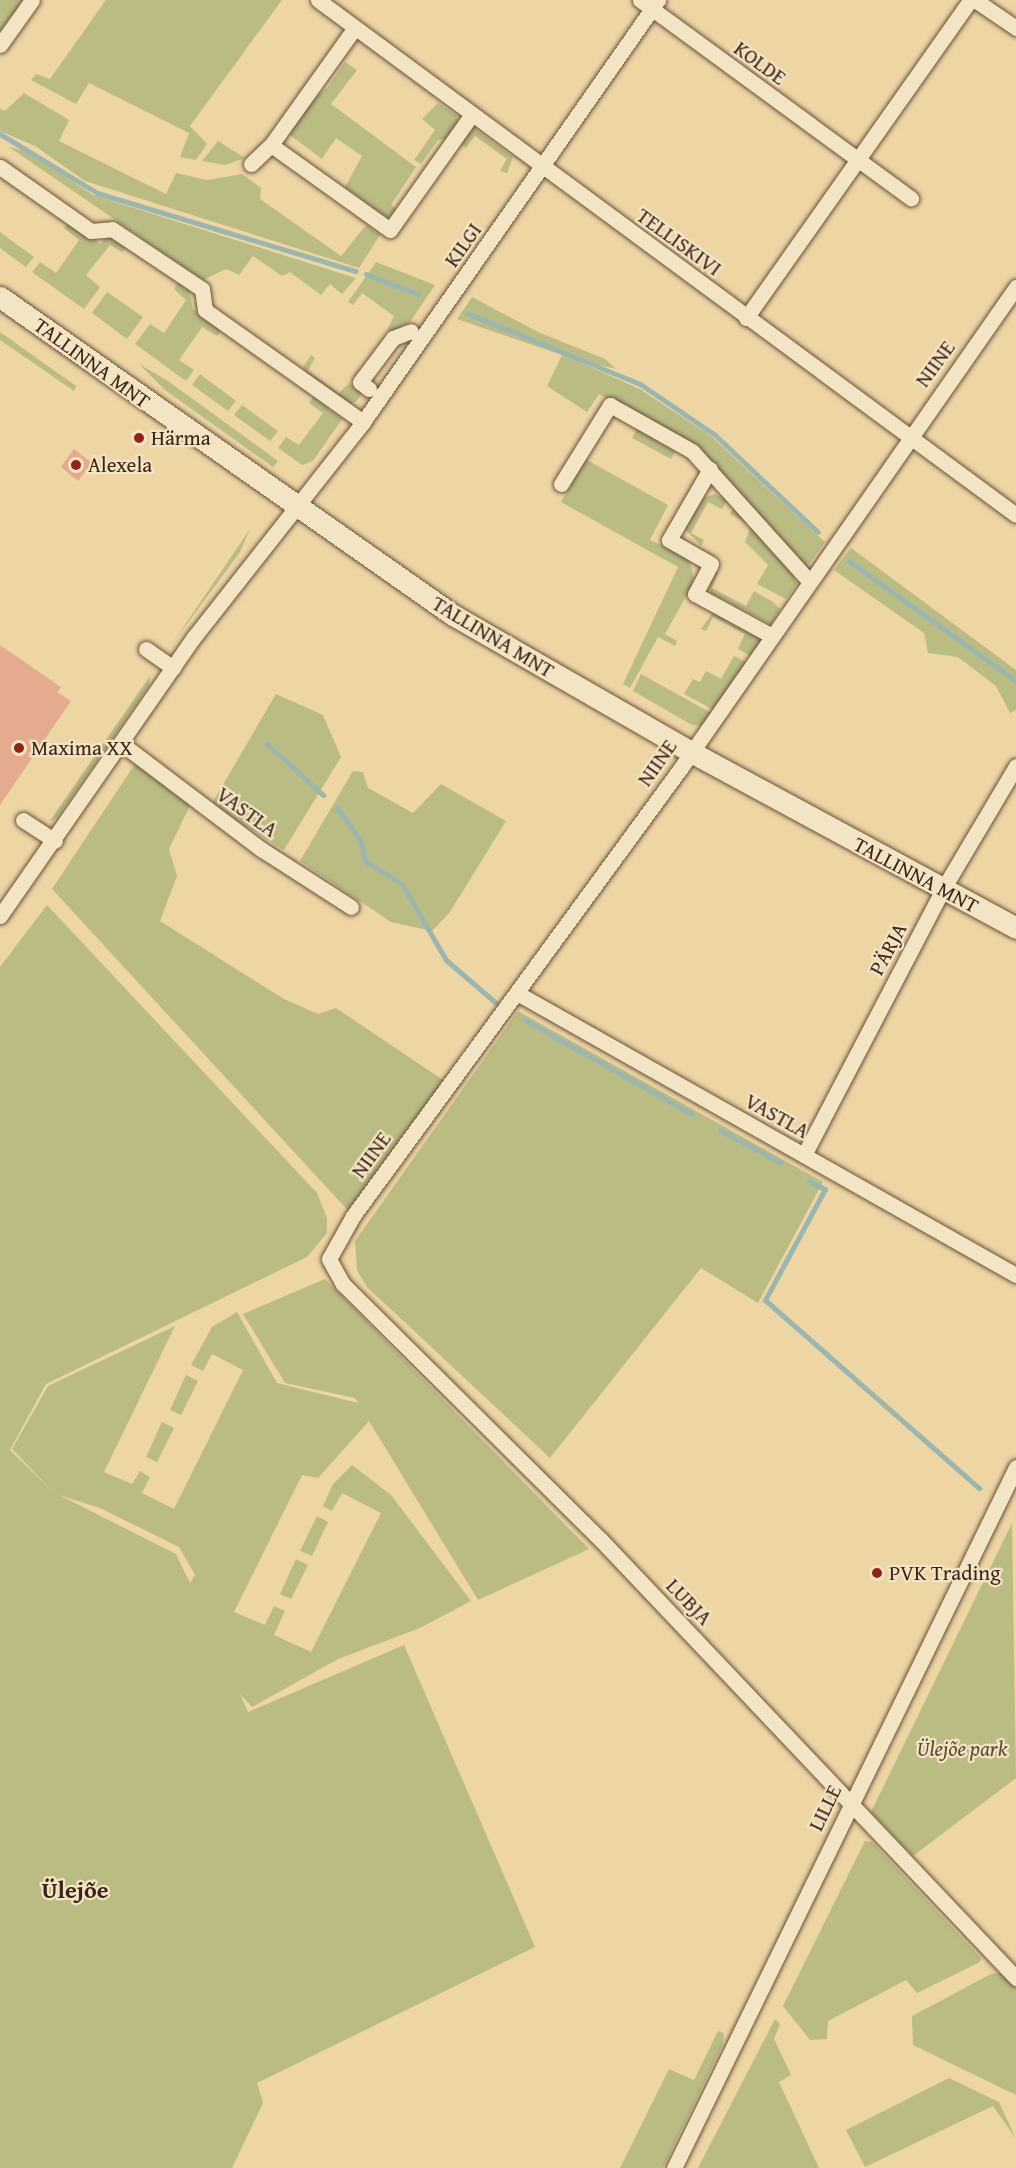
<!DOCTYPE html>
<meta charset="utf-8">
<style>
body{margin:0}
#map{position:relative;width:1016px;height:2168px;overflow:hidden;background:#edd5a4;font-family:"Gentium Book Plus",serif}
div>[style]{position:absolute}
.green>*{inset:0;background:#bbbc84}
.stream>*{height:5px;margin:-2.5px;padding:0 2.5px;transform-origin:2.5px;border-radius:2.5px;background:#9bb6af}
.building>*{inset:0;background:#e5ab8f}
.roads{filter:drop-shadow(0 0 2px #69503b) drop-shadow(0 0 2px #69503b)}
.street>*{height:15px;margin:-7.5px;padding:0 7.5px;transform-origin:7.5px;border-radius:7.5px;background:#f3e4c4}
.secondary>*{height:21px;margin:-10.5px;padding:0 10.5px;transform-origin:10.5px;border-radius:10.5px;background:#f3e4c4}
.dots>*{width:16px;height:16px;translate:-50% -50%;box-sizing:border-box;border:3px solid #f3e4c4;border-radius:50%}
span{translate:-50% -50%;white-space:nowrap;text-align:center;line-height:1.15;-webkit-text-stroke:4.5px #f3e4c4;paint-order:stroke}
.street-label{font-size:21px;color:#3d2418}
.poi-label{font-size:21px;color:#3d2418}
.left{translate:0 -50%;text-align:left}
.park-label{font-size:21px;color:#5c4a33;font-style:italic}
.quarter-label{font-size:24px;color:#3d2418;font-weight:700}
</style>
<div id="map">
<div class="green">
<i style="clip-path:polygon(0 0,23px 0,0 32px)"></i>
<i style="clip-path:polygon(106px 0,282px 0,190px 126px,207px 144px,196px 160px,180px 157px,189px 133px,89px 83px,76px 104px,31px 80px,36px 74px,50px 79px)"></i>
<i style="clip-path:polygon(345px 62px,357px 70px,331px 104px,416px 167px,391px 205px,399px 211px,386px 217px,345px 187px,362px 156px,336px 138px,322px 159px,290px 135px,297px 114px,328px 87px)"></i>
<i style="clip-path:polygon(24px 93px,69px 120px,59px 141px,166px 194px,176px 173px,207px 180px,242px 174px,261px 188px,260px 199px,341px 256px,366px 225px,380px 235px,359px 268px,85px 181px,35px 146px,0 131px,0 109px,5px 111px)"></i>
<i style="clip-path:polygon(438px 103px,456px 115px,460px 126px,451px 139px,438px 140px,421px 164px,414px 160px,435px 130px,422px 119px)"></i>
<i style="clip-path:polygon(474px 128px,513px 157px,507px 173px,500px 171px,507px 159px,475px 136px,466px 148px,460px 144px)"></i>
<i style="clip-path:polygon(218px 141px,245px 158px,225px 165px,202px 161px)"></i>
<i style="clip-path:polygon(9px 147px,28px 152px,93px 195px,356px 278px,342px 294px,330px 284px,321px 295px,290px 272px,282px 276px,253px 256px,239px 275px,226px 269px,203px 280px)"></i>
<i style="clip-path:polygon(69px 222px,100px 244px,109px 236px,127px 247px,122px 252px,110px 245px,86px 275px,100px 287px,84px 309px,32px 272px,40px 262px,56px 273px,79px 240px,64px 228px)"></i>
<i style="clip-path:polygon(0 232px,34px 257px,26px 267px,0 248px)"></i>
<i style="clip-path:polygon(376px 262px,435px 285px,410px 322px,392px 331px,387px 330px,394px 316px,362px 293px,353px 305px,348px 302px)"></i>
<i style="clip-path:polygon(179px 281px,189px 288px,193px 309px,221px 331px,217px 336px,202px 327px,179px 360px,194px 370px,186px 381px,135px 344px,150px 324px,164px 333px,186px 300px,174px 289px)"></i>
<i style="clip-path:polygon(107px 292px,143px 317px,127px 339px,92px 313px)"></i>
<i style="clip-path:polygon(472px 297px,538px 332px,605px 359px,616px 369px,570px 358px,640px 389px,711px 436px,825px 542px,806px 568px,666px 431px,599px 394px,587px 412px,547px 386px,562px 355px,457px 319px)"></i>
<i style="clip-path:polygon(0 332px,76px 386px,74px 391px,0 340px)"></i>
<i style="clip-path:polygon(311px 355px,315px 358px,308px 371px,339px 393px,349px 383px,362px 393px,356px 402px,349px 404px,308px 376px,303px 367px)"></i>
<i style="clip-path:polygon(139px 364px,168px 381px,278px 461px,273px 467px,165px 390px)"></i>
<i style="clip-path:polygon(200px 374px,236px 401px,228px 411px,192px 385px)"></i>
<i style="clip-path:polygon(313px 397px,342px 419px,313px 461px,302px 465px,278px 448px,286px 437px,299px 445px,323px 413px,309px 403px)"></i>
<i style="clip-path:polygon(242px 405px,278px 431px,270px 441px,234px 415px)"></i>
<i style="clip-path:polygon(637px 429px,675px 452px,671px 459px,632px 438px)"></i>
<i style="clip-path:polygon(585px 459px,668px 505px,650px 540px,688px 557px,693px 573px,693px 584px,665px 634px,677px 641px,675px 646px,658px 637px,630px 688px,623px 684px,678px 567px,561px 502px)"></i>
<i style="clip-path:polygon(715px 494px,727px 501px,722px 509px,708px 502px,691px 533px,704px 540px,701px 546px,685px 529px,703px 498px)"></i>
<i style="clip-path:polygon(735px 505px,793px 575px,797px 584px,786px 599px,757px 584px,768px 565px,745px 542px,751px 526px,730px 514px)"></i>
<i style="clip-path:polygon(250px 529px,240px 552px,172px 644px)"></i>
<i style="clip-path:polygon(851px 548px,1016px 670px,1016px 710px,1010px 713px,996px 686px,958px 657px,928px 653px,924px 633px,834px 570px)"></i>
<i style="clip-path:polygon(714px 571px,718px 573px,712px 588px,746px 606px,754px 591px,773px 602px,780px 609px,771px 624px,711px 593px,708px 583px)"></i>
<i style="clip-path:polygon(713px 612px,757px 633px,762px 640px,751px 656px,738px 649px,745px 634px,713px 617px,706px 631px,701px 629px)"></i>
<i style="clip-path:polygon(734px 656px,746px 662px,714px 710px,684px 694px,693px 679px,700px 682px,706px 671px,721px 679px)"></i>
<i style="clip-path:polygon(641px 674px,711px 713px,703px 726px,692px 725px,633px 691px)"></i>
<i style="clip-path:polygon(150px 676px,149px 686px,57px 818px,49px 822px)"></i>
<i style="clip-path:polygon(276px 694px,323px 715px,341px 757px,284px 850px,211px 805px)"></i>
<i style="clip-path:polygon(139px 758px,193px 799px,169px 849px,177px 876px,160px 921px,284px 999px,318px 1014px,336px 1008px,449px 1084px,353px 1216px,52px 889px)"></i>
<i style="clip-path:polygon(353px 771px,363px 772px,368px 788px,413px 813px,441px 784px,506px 821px,450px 912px,432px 931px,391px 922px,300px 861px)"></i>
<i style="clip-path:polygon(evenodd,47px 905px,317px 1193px,327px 1218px,327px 1233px,307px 1257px,46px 1384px,10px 1450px,53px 1492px,12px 1449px,48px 1386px,175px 1326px,104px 1472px,132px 1484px,140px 1471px,150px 1477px,142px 1493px,174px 1509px,243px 1370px,212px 1354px,203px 1371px,191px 1365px,212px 1327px,237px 1312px,277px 1383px,358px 1403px,355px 1398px,285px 1383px,243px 1314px,325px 1279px,589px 1549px,478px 1600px,369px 1421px,318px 1478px,302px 1475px,234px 1612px,265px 1625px,274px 1606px,285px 1611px,274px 1635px,311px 1652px,381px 1513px,342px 1493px,332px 1511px,323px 1506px,333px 1484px,352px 1465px,391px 1495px,471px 1601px,420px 1628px,338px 1659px,252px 1707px,240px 1694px,248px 1712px,404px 1645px,535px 1947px,257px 2083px,263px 2103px,232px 2168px,0 2168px,0 967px,47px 905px,59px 1495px,100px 1508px,179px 1547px,195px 1575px,190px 1583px,176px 1554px,59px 1495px)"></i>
<i style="clip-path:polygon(518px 1011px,823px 1182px,758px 1303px,701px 1268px,550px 1458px,367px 1287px,357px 1270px,355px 1241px)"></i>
<i style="clip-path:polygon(186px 1375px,198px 1381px,181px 1415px,170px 1410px)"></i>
<i style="clip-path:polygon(162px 1422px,174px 1428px,157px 1462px,146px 1457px)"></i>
<i style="clip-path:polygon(317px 1516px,328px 1522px,312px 1556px,300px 1551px)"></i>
<i style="clip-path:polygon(1012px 1523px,1016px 1778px,913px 1856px,871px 1812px)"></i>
<i style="clip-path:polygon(296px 1559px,308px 1565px,291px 1599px,280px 1594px)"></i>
<i style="clip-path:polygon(865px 1841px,872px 1842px,981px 1958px,980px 1962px,917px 1993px,906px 1980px,828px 2021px,827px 2039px,810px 2040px,783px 2006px)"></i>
<i style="clip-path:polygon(1002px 1973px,1016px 1988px,1016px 2095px,913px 2045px,912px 2016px,991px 1974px)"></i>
<i style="clip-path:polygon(775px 2019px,780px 2024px,774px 2039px,791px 2075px,779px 2082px,819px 2168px,698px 2168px)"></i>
<i style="clip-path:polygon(718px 2031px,724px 2033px,723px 2044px,663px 2168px,620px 2168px,669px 2069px,694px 2080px)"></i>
<i style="clip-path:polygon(949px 2078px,999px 2102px,1016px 2139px,993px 2106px,865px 2167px,846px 2130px)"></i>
</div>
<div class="stream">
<i style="left:0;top:134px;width:114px;rotate:31.3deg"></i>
<i style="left:97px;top:193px;width:270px;rotate:16.8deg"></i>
<i style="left:366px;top:274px;width:56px;rotate:21deg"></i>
<i style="left:467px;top:313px;width:187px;rotate:22.3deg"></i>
<i style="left:640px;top:384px;width:91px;rotate:34.2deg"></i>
<i style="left:715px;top:435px;width:141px;rotate:43.3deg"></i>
<i style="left:849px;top:561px;width:206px;rotate:35.7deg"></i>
<i style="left:267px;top:744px;width:76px;rotate:42.3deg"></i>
<i style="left:337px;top:808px;width:41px;rotate:54deg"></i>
<i style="left:361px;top:841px;width:20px;rotate:79deg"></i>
<i style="left:365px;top:861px;width:44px;rotate:31.9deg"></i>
<i style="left:402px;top:884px;width:88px;rotate:59.9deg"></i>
<i style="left:446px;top:960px;width:65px;rotate:40.6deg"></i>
<i style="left:525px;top:1020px;width:192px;rotate:29.4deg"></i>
<i style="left:720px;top:1130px;width:69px;rotate:28.4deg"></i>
<i style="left:809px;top:1181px;width:18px;rotate:27deg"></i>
<i style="left:825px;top:1189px;width:126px;rotate:118.4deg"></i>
<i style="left:765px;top:1300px;width:285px;rotate:41.3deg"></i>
</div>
<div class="building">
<i style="clip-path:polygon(74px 449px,92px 463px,78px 481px,61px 467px)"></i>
<i style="clip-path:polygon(0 645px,61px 687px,57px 692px,71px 701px,0 805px)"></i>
</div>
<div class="roads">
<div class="street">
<i style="left:318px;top:0;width:867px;rotate:36.42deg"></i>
<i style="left:640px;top:0;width:336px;rotate:36.2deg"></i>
<i style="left:975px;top:0;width:50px;rotate:34.3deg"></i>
<i style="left:0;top:45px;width:55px;rotate:-54.6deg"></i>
<i style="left:271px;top:145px;width:146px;rotate:35.5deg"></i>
<i style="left:390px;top:230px;width:142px;rotate:-54.7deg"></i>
<i style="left:251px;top:164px;width:28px;rotate:-44deg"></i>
<i style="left:271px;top:145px;width:143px;rotate:-54.4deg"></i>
<i style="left:0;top:167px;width:111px;rotate:35.1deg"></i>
<i style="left:91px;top:231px;width:21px;rotate:-5deg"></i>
<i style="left:112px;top:229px;width:108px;rotate:33.7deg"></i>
<i style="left:202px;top:289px;width:21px;rotate:82deg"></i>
<i style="left:205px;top:310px;width:194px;rotate:35.3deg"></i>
<i style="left:1016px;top:287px;width:588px;rotate:124.88deg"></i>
<i style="left:680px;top:769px;width:554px;rotate:126.19deg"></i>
<i style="left:353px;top:1216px;width:49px;rotate:119.2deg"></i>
<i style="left:329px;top:1259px;width:29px;rotate:61deg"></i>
<i style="left:343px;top:1284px;width:362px;rotate:44.8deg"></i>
<i style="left:600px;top:1539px;width:605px;rotate:46.54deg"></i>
<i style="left:746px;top:318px;width:389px;rotate:-54.8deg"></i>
<i style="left:369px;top:389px;width:11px;rotate:-142deg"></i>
<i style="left:360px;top:382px;width:55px;rotate:-53.1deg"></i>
<i style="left:393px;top:338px;width:19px;rotate:-21deg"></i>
<i style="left:710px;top:469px;width:82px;rotate:120deg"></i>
<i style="left:669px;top:540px;width:48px;rotate:29.7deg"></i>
<i style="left:711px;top:564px;width:34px;rotate:118deg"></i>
<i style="left:695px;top:594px;width:88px;rotate:28.6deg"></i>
<i style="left:561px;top:484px;width:93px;rotate:-58.2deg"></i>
<i style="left:610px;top:405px;width:94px;rotate:29.3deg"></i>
<i style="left:692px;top:451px;width:176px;rotate:48deg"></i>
<i style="left:146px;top:649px;width:33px;rotate:35deg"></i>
<i style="left:122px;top:744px;width:174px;rotate:37.1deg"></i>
<i style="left:261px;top:849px;width:107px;rotate:32.8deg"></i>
<i style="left:23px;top:820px;width:38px;rotate:33deg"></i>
<i style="left:0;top:916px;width:340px;rotate:-55.2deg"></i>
<i style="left:194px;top:637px;width:273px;rotate:-51.8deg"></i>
<i style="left:363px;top:422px;width:515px;rotate:-55.04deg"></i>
<i style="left:517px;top:993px;width:573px;rotate:29.47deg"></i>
<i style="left:804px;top:1155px;width:300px;rotate:-62.4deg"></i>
<i style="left:943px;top:889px;width:143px;rotate:-59.3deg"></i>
<i style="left:674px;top:2168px;width:780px;rotate:-63.99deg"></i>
</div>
<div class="secondary">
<i style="left:0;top:297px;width:553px;rotate:35.07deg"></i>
<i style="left:453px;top:615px;width:275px;rotate:29.9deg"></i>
<i style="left:691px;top:752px;width:370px;rotate:28.4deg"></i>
</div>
</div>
<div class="dots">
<i style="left:139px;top:438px;background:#8f2418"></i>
<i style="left:76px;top:465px;background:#8f2418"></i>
<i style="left:19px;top:748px;background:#8f2418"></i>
<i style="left:877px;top:1573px;background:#8f2418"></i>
</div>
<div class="street-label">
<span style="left:760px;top:63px;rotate:36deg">KOLDE</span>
<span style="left:679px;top:242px;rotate:36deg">TELLISKIVI</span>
<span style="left:463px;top:245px;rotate:-55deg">KILGI</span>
<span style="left:92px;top:363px;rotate:36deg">TALLINNA MNT</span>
<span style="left:935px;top:364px;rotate:-54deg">NIINE</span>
<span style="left:493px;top:637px;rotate:31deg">TALLINNA MNT</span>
<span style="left:657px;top:763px;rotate:-55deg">NIINE</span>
<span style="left:247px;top:812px;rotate:36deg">VASTLA</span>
<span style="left:916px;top:875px;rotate:28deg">TALLINNA MNT</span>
<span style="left:888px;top:949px;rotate:-62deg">PÄRJA</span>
<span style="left:777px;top:1116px;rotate:29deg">VASTLA</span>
<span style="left:371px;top:1155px;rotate:-54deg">NIINE</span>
<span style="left:689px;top:1602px;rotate:46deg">LUBJA</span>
<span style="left:825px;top:1808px;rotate:-64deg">LILLE</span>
</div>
<div class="poi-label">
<span class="left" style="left:151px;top:438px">Härma</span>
<span class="left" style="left:88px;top:465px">Alexela</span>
<span class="left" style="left:31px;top:748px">Maxima XX</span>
<span class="left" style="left:889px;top:1573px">PVK Trading</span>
</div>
<div class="park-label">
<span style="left:962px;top:1749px">Ülejõe park</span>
</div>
<div class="quarter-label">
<span style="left:75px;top:1890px">Ülejõe</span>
</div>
</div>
